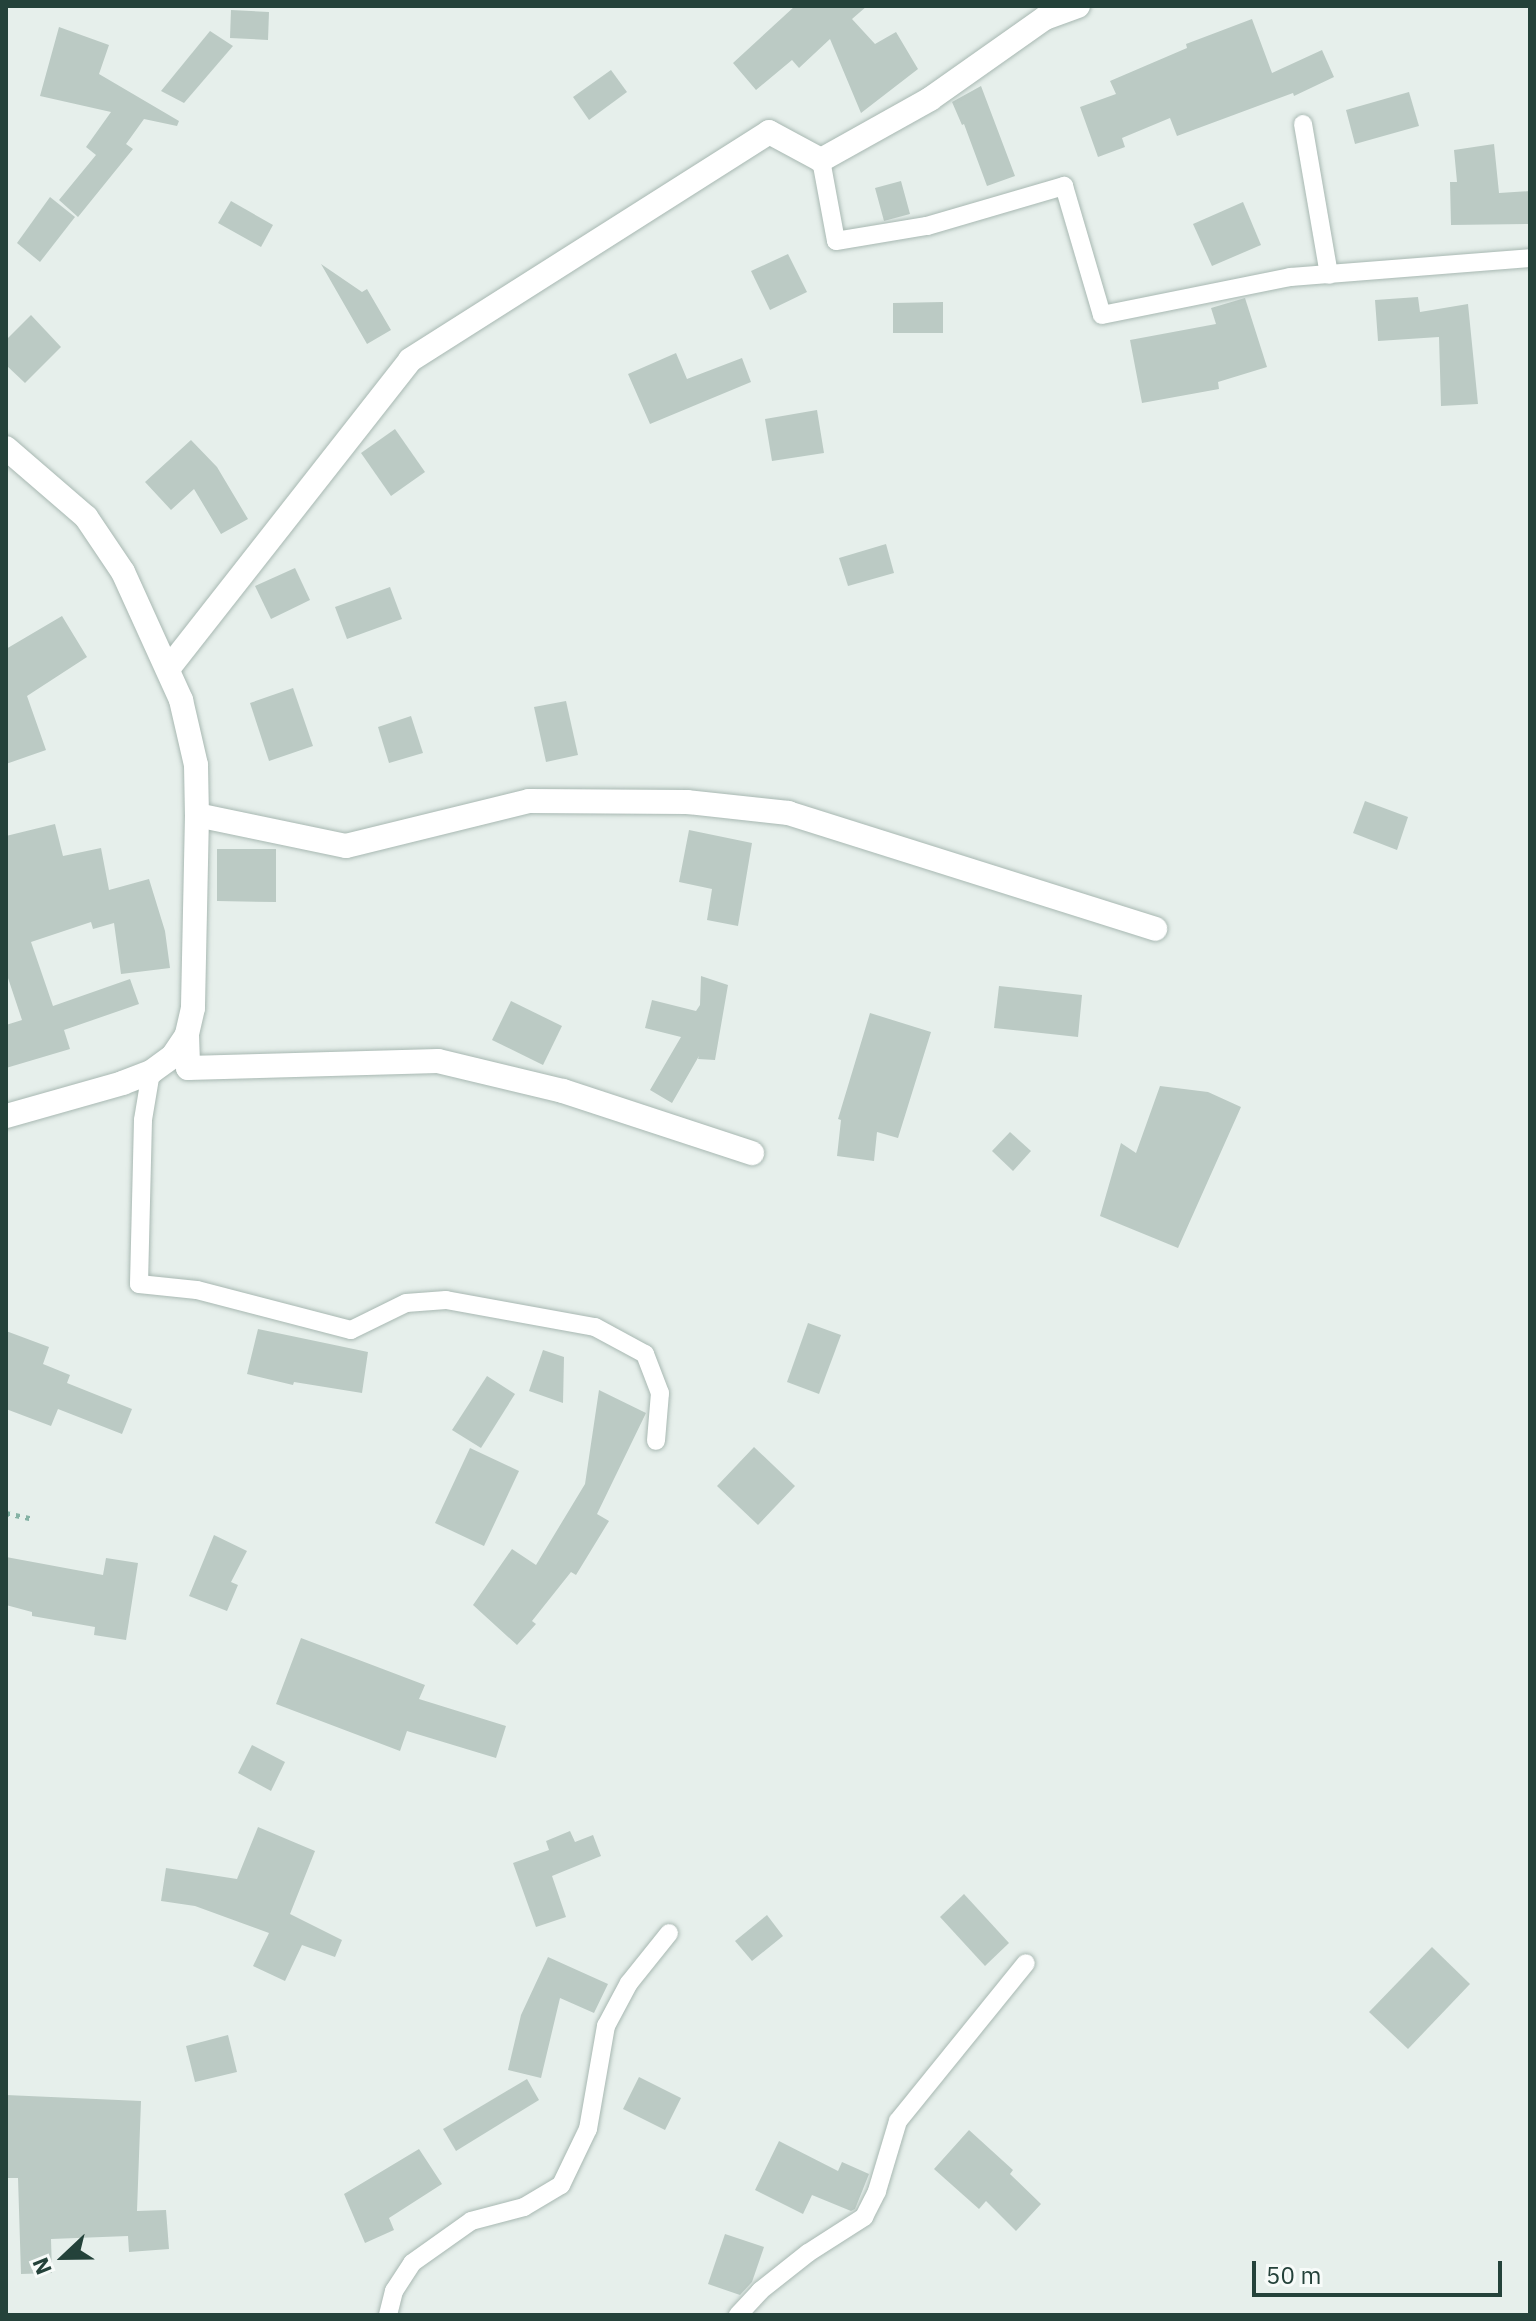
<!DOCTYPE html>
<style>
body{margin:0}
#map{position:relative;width:1536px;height:2321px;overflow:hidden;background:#e6efeb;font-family:"IBM Plex Sans",sans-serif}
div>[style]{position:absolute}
.building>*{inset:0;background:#bbcac4}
.path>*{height:5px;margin-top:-2.5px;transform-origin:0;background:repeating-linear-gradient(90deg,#86b3a5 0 4px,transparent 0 10px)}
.roads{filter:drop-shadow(0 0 2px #a8b8b2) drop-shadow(0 0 2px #a8b8b2)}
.service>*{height:18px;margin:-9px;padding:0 9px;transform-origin:9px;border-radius:9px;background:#fff}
.minor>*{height:24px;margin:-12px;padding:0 12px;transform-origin:12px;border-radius:12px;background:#fff}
span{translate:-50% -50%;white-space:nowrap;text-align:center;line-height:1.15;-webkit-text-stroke:6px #f7fbf9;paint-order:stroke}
.frame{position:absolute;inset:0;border:8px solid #24423a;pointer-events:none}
.north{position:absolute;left:24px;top:2217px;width:80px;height:80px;-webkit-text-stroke:6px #f7fbf9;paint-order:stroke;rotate:248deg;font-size:22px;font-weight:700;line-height:32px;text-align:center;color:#24423a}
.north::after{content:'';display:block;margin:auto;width:28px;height:36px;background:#24423a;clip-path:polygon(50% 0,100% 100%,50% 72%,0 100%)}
.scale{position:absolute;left:1252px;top:2261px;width:250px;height:36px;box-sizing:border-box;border:4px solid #24423a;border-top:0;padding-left:10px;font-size:24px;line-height:28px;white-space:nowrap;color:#24423a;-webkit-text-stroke:6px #f7fbf9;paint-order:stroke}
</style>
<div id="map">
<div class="building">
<i style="clip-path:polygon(795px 6px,867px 6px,852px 19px,875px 44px,896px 32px,918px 69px,861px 113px,830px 39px,799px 68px,792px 60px,756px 90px,733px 63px)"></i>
<i style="clip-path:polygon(231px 10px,269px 12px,268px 40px,230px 38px)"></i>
<i style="clip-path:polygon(1252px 19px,1272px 73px,1322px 50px,1334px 77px,1294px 96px,1293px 93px,1177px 136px,1170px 118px,1122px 138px,1125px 147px,1098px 157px,1080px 107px,1116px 94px,1110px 81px,1187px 48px,1186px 44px)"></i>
<i style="clip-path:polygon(59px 27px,109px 45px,99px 74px,179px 121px,177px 126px,144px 119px,126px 144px,133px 149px,78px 217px,59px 200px,96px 155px,86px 147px,111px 112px,40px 96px)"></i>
<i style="clip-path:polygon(210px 31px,233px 46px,184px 103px,161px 91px)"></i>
<i style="clip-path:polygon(611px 70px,627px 92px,589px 120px,573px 97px)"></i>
<i style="clip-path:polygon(981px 86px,1015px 176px,987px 186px,964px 124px,962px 125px,952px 102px)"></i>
<i style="clip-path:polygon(1409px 92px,1419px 126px,1355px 144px,1346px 110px)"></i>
<i style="clip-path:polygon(1494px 144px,1499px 193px,1530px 191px,1530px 224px,1451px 225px,1450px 182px,1457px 182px,1454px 150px)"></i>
<i style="clip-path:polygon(901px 181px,910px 214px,884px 221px,875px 188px)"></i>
<i style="clip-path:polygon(50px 197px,75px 217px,40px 262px,17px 243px)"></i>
<i style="clip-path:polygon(231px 201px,273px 225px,261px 247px,218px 223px)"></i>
<i style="clip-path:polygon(1243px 202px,1261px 245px,1212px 266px,1193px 224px)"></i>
<i style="clip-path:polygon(788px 254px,807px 292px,770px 310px,751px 271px)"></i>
<i style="clip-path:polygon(321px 264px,362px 292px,367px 289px,391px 330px,367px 344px)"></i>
<i style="clip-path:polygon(1418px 297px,1420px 312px,1468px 304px,1478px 404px,1441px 406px,1439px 337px,1378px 341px,1375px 300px)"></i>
<i style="clip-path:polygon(1245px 298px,1267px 367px,1218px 382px,1219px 389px,1142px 403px,1130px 340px,1216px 324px,1211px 308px)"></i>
<i style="clip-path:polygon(943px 302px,943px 333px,893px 333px,893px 303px)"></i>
<i style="clip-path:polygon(31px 315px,61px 347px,25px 383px,6px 365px,6px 340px)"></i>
<i style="clip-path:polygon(676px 353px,687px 379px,742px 358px,751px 382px,650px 424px,628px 374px)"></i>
<i style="clip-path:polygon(817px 410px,824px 453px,772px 461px,765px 419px)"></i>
<i style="clip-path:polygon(395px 429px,425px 472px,391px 496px,361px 453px)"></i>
<i style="clip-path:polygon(191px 440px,217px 467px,248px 519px,221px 534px,194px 489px,171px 510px,145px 482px)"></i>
<i style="clip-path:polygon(886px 544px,894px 573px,848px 586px,839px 558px)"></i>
<i style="clip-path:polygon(295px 568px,310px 600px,271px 619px,255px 586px)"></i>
<i style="clip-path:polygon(390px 587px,402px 619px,347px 639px,335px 607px)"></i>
<i style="clip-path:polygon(62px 616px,87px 657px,27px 696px,46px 750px,6px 764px,6px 649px)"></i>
<i style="clip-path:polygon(293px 688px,313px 746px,269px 761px,250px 703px)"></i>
<i style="clip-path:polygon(566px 701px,578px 755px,546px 762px,534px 707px)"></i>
<i style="clip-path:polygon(411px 716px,423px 753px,389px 763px,378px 727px)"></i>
<i style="clip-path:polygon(1365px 801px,1408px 817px,1397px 850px,1353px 833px)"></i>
<i style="clip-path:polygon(55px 824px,63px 856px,101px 848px,109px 890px,149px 879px,165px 931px,170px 968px,121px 974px,114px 923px,93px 929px,91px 922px,31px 942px,53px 1006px,130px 979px,139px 1004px,64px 1030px,70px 1049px,6px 1068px,6px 1025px,22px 1020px,6px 972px,6px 836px)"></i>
<i style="clip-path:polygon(689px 830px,752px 843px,738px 926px,707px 920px,712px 889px,679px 882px)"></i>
<i style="clip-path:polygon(217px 849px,276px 849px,276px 902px,217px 901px)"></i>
<i style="clip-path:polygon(701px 976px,728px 985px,715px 1060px,698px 1059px,699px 1056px,672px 1103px,650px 1090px,681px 1037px,645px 1028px,652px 1000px,696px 1011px,700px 1005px)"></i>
<i style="clip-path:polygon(999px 986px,1082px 995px,1078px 1037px,994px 1028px)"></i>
<i style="clip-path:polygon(511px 1001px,562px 1026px,543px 1065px,492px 1040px)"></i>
<i style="clip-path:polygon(870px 1013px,931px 1032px,898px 1138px,877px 1132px,874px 1161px,837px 1156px,841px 1120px,838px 1119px)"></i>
<i style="clip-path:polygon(1160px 1086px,1208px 1092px,1241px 1107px,1178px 1248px,1100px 1216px,1121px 1143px,1136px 1153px)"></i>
<i style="clip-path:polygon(1010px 1132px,1031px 1151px,1013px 1171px,992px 1151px)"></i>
<i style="clip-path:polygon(808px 1323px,841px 1335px,819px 1394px,787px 1382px)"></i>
<i style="clip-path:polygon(258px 1329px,368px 1352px,362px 1393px,294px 1382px,293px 1385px,247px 1374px)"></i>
<i style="clip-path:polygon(6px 1331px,49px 1347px,43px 1364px,70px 1375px,67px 1383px,132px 1409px,122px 1434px,58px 1409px,51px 1426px,6px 1409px)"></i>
<i style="clip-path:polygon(543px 1350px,564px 1357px,563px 1403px,529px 1391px)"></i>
<i style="clip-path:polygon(487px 1376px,515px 1394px,481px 1448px,452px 1430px)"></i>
<i style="clip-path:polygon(599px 1390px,646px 1413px,597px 1514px,609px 1521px,576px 1575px,571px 1572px,532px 1621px,536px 1624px,517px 1645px,473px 1605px,512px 1549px,536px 1565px,585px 1484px)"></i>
<i style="clip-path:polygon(754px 1447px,795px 1486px,758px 1525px,717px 1486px)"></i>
<i style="clip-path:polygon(470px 1448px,519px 1471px,484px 1546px,435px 1523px)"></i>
<i style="clip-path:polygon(214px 1535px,247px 1551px,231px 1582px,238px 1585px,227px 1611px,189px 1596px)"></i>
<i style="clip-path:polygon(6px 1557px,103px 1575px,106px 1558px,138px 1563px,126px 1640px,94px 1635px,95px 1627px,32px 1616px,32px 1612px,6px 1605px)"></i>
<i style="clip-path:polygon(301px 1638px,425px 1685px,419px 1699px,506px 1726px,496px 1758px,407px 1731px,400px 1751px,276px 1704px)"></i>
<i style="clip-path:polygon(252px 1745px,285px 1762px,271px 1791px,238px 1773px)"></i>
<i style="clip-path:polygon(258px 1827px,315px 1851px,290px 1914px,342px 1940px,335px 1957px,302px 1945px,285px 1981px,253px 1966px,269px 1933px,195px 1906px,161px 1901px,166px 1868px,237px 1879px)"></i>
<i style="clip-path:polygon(570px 1831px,575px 1842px,593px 1835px,601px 1856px,552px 1876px,566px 1917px,536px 1927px,513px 1863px,549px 1850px,546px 1841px)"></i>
<i style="clip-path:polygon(964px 1894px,1009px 1943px,985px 1966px,940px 1917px)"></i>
<i style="clip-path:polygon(767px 1915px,783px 1936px,752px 1961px,735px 1941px)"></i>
<i style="clip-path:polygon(1432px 1947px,1470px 1984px,1408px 2049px,1369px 2012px)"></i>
<i style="clip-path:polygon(548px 1957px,608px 1984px,594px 2013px,560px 1998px,541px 2078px,508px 2070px,521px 2015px)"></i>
<i style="clip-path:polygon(228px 2035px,237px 2072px,195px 2082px,186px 2046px)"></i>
<i style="clip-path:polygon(639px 2077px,681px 2098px,665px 2130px,623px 2109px)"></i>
<i style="clip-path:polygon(527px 2079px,539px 2100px,456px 2151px,443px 2129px)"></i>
<i style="clip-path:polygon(6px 2095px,141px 2101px,137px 2211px,166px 2210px,169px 2249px,129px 2252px,128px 2236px,51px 2239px,52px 2273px,21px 2274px,18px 2178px,6px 2178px)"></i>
<i style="clip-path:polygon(969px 2130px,1013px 2170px,1010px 2174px,1041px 2204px,1016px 2231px,986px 2201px,979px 2209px,934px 2169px)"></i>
<i style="clip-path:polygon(779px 2141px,838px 2171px,842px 2162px,869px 2174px,855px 2209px,851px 2211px,812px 2195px,803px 2214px,755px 2190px)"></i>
<i style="clip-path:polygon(419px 2149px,442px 2184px,389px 2218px,394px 2230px,365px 2243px,344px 2194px)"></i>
<i style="clip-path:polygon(725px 2234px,764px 2247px,752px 2282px,740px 2295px,708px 2284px)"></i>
</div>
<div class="path">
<i style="left:6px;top:1513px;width:25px;rotate:12deg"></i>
</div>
<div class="roads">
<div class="service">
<i style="left:1303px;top:124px;width:153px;rotate:80.2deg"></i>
<i style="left:821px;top:160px;width:82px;rotate:79.5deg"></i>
<i style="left:836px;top:241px;width:92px;rotate:-9.4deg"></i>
<i style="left:927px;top:226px;width:143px;rotate:-16.3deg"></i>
<i style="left:1064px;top:186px;width:134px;rotate:73.6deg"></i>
<i style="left:1102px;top:315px;width:192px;rotate:-11.4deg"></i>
<i style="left:1290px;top:277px;width:241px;rotate:-4.5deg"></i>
<i style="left:151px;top:1072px;width:49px;rotate:99.5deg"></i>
<i style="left:143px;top:1120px;width:164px;rotate:91.4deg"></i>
<i style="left:139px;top:1284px;width:58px;rotate:5.9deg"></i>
<i style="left:197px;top:1290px;width:159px;rotate:14.6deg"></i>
<i style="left:351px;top:1330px;width:61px;rotate:-26.1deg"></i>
<i style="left:406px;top:1303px;width:40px;rotate:-4.3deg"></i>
<i style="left:446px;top:1300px;width:151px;rotate:10.3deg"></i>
<i style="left:595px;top:1327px;width:57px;rotate:28.4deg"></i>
<i style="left:645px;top:1354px;width:42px;rotate:69deg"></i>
<i style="left:660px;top:1393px;width:48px;rotate:94.8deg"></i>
<i style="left:388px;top:2315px;width:25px;rotate:-76deg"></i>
<i style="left:394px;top:2291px;width:33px;rotate:-57deg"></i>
<i style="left:412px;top:2263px;width:72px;rotate:-35.4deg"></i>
<i style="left:471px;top:2221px;width:55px;rotate:-14.8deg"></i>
<i style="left:524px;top:2207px;width:43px;rotate:-30.7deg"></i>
<i style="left:561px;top:2185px;width:62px;rotate:-64.3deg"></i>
<i style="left:588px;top:2129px;width:105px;rotate:-80.1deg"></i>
<i style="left:606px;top:2026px;width:49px;rotate:-61.9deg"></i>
<i style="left:629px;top:1983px;width:64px;rotate:-51.3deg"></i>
<i style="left:738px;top:2315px;width:33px;rotate:-47deg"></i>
<i style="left:760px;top:2291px;width:61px;rotate:-38.4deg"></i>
<i style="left:808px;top:2253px;width:67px;rotate:-32.7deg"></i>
<i style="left:864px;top:2217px;width:29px;rotate:-63deg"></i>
<i style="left:877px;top:2191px;width:73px;rotate:-73.3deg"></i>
<i style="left:898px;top:2121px;width:203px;rotate:-51deg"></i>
</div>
<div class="minor">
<i style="left:6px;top:448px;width:106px;rotate:40.8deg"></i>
<i style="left:86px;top:517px;width:66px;rotate:56.1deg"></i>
<i style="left:123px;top:572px;width:141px;rotate:65.6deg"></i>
<i style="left:181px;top:700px;width:67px;rotate:77deg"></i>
<i style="left:196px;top:765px;width:50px;rotate:88.9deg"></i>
<i style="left:197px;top:815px;width:193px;rotate:91.2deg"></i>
<i style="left:193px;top:1008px;width:28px;rotate:103deg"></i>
<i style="left:187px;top:1035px;width:25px;rotate:124deg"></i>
<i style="left:173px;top:1056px;width:27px;rotate:144deg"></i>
<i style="left:151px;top:1072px;width:30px;rotate:159deg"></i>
<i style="left:123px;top:1083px;width:122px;rotate:164.2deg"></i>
<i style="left:168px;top:669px;width:392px;rotate:-51.9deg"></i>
<i style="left:410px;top:360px;width:425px;rotate:-32.4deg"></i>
<i style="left:769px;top:132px;width:59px;rotate:28.3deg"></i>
<i style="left:821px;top:160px;width:125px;rotate:-29.2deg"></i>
<i style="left:930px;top:99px;width:141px;rotate:-35.2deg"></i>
<i style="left:1045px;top:18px;width:35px;rotate:-20deg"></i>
<i style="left:197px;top:815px;width:152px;rotate:11.8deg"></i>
<i style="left:346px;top:846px;width:188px;rotate:-13.8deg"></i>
<i style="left:529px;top:801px;width:158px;rotate:0.4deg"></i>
<i style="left:687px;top:802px;width:102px;rotate:6.2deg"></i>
<i style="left:788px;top:813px;width:385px;rotate:17.5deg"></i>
<i style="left:187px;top:1035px;width:33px;rotate:88deg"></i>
<i style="left:188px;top:1068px;width:250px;rotate:-1.6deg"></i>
<i style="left:438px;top:1061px;width:129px;rotate:13.5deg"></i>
<i style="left:563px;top:1091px;width:199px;rotate:18.2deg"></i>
</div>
</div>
<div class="frame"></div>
<div class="north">N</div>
<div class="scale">50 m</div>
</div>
